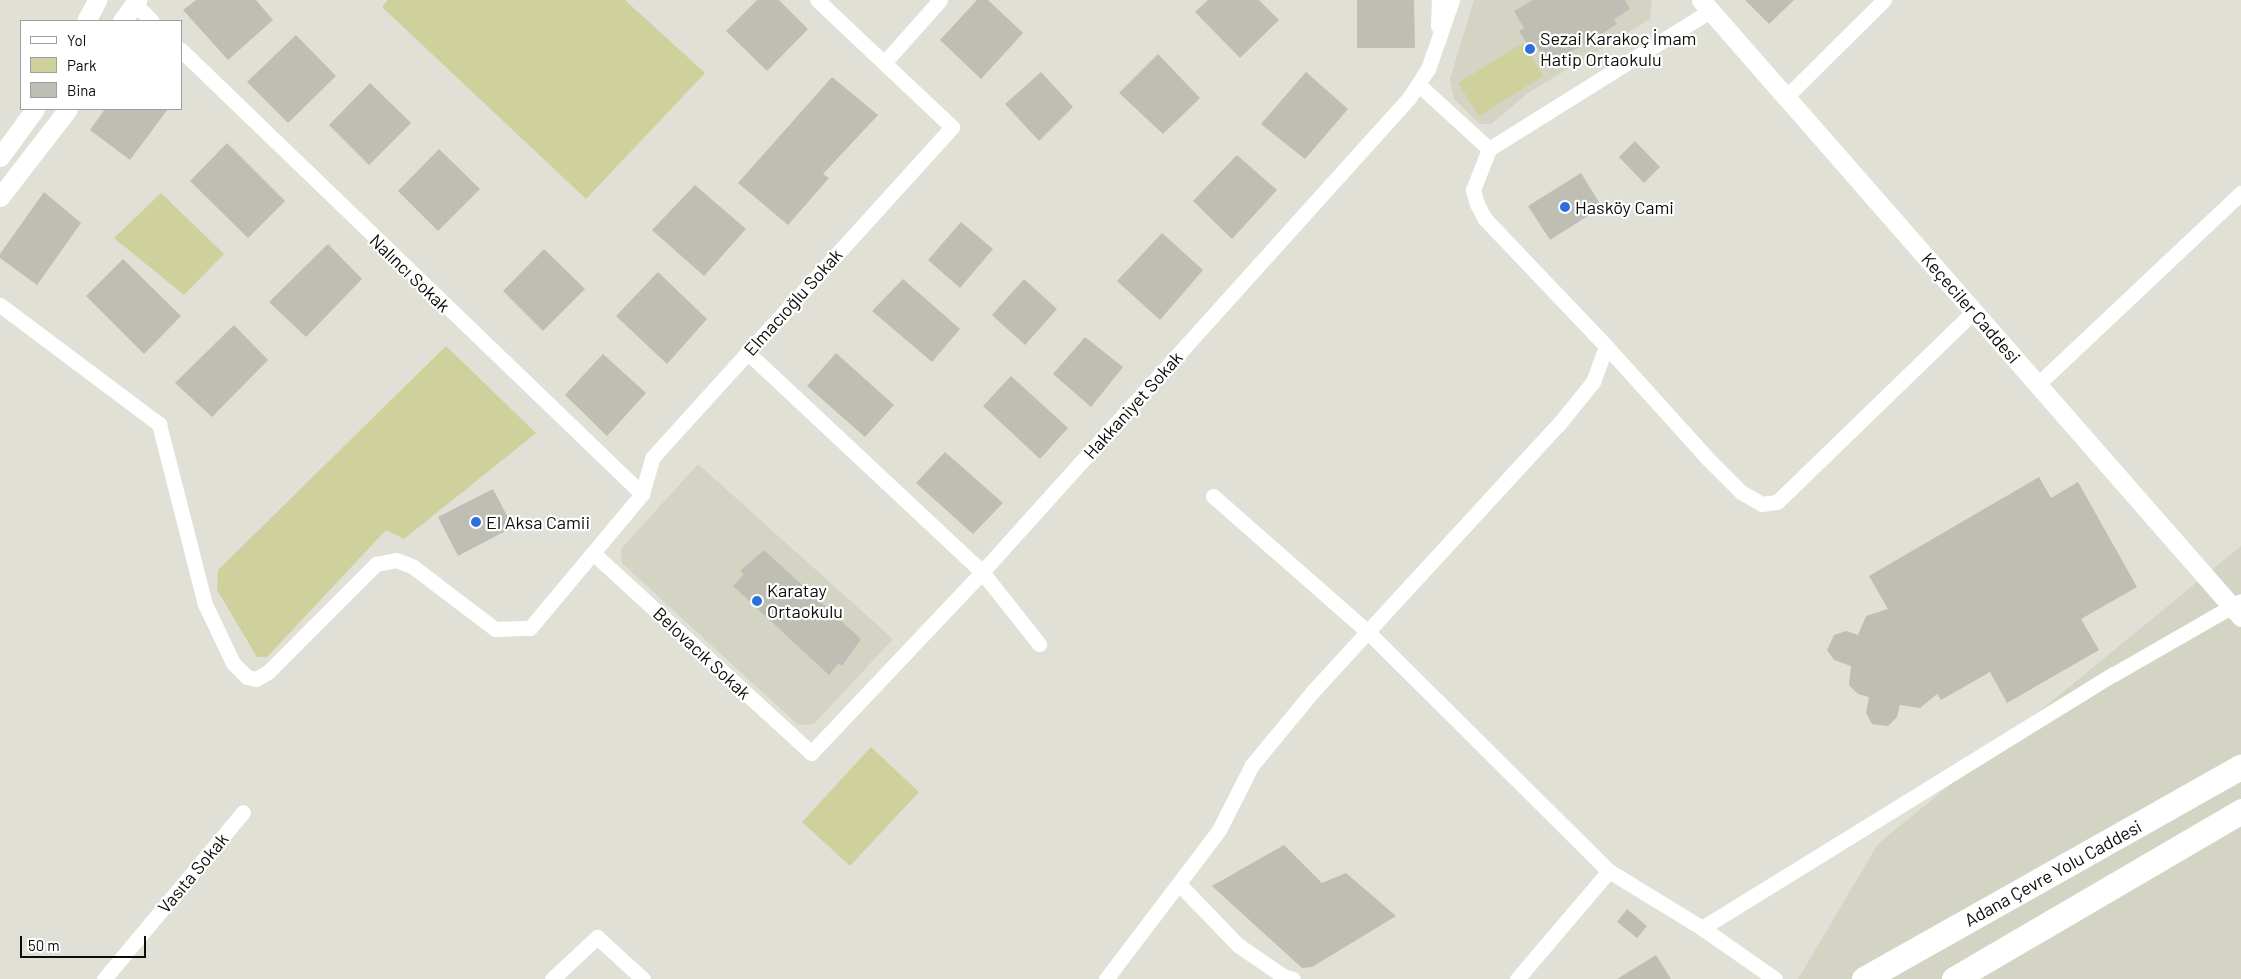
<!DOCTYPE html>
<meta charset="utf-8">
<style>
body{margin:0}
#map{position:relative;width:2241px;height:979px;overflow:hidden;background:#e0e0d6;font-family:Barlow,sans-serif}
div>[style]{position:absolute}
.built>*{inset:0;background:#d3d4c3}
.green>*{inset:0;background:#cfd19c}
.building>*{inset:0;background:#bebeb4}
.minor>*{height:15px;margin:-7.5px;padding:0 7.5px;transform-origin:7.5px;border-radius:7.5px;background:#fff}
.tertiary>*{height:19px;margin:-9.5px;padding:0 9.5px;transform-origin:9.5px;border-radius:9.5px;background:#fff}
.trunk>*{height:25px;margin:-12.5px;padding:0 12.5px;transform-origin:12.5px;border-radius:12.5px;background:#fff}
.dots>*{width:14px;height:14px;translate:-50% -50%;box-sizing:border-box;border:2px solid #fff;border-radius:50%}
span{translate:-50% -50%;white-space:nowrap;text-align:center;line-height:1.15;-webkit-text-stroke:4.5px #fff;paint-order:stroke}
.poi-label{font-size:18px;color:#0c0c09}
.left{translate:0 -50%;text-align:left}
.street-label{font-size:18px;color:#0c0c09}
.legend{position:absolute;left:20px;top:20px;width:162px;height:90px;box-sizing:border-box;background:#fff;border:1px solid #9e9e9d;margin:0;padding:6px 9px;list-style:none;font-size:15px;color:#0c0c09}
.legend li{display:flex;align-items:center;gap:10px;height:25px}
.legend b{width:25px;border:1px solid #9e9e9d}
.scale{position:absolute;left:20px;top:936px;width:126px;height:22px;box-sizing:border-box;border:2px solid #0c0c09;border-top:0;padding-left:6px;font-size:15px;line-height:18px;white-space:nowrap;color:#0c0c09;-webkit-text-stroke:4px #fff;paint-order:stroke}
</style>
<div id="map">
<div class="built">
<i style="clip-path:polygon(1474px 0,1652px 0,1650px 19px,1528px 93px,1491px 124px,1480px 124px,1454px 99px,1450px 79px)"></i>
<i style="clip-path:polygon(698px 464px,893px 639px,814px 724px,798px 725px,622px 563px,621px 549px)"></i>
<i style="clip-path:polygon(2241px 546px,2241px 979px,1798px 979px,1878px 844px)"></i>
</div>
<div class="green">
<i style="clip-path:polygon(388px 0,625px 0,705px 73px,586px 199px,382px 7px)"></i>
<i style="clip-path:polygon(1523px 43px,1543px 76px,1479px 116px,1458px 83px)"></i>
<i style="clip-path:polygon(161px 193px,224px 254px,184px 295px,114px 238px)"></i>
<i style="clip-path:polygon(446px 346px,536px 433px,404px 539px,386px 530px,267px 657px,257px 657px,217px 590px,218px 570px)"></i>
<i style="clip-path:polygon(871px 747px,919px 792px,850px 866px,802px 822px)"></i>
</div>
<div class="building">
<i style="clip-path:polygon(196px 0,256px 0,273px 20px,228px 60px,183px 10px)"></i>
<i style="clip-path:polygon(757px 0,779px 0,808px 29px,767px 71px,726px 31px)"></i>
<i style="clip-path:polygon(977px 0,988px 0,1023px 33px,981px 79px,940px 40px)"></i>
<i style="clip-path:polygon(1208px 0,1259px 0,1279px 20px,1240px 58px,1195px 12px)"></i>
<i style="clip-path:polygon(1357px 0,1414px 0,1415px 48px,1357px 48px)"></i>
<i style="clip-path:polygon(1533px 0,1625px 0,1630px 9px,1614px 19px,1617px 24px,1584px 45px,1547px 63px,1538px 48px,1532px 52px,1519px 31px,1524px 28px,1514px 11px)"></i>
<i style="clip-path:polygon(1745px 0,1794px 0,1769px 24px)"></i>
<i style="clip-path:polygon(296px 35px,336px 76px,288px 123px,247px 82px)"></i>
<i style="clip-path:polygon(1158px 54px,1200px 98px,1163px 134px,1119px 93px)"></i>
<i style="clip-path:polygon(1041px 72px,1073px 107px,1039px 141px,1005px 104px)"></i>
<i style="clip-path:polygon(1306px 72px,1348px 109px,1305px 159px,1261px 124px)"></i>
<i style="clip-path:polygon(832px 77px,878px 115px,823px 174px,829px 178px,788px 225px,738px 183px)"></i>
<i style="clip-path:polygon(370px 83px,411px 123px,369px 165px,329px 125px)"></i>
<i style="clip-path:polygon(105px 109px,168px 109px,130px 160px,90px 130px)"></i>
<i style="clip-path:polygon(1635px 141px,1660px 167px,1644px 183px,1619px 157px)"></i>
<i style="clip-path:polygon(227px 143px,285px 201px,248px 238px,190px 181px)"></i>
<i style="clip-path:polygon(439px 149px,480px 189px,438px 231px,398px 191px)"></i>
<i style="clip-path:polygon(1237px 155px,1277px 190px,1232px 239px,1193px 201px)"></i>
<i style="clip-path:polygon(1581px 173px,1602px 207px,1550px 240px,1528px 206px)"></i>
<i style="clip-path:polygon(695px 185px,746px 229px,704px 276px,652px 230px)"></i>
<i style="clip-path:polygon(44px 192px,81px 223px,37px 285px,0 258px,0 254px)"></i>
<i style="clip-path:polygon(961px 222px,993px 249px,960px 288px,928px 260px)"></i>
<i style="clip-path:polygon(1162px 233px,1203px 270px,1160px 320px,1117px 281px)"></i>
<i style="clip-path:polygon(328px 244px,362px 279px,306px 337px,269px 302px)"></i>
<i style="clip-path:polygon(544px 249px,585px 289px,543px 331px,503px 291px)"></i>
<i style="clip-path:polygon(123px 259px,181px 316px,144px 354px,86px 296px)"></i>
<i style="clip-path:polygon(658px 272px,707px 319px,667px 364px,616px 316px)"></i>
<i style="clip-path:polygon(903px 279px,960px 329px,932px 362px,872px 311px)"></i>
<i style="clip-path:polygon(1024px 279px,1057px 309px,1025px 345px,992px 315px)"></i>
<i style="clip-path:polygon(234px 325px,268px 360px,212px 417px,175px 383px)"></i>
<i style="clip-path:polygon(1085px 337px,1123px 367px,1091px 407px,1053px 374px)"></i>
<i style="clip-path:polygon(836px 353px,894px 405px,865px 437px,807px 386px)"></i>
<i style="clip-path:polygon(603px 354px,646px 393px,607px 436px,565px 395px)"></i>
<i style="clip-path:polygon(1011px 376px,1068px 428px,1040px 459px,983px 406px)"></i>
<i style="clip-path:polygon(945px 452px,1003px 503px,973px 534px,916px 483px)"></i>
<i style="clip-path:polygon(2039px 477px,2051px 498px,2078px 482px,2137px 587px,2081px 619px,2099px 650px,2007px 703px,1990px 672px,1941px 700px,1937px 694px,1920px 708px,1900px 705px,1897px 717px,1888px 726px,1872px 724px,1866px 713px,1869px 697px,1858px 694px,1849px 685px,1851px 666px,1834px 660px,1827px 650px,1834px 635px,1846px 631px,1858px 635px,1866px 616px,1888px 609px,1869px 576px)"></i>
<i style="clip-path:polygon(493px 489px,513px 527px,458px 556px,438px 517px)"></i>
<i style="clip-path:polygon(764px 550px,861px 639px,842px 666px,839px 663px,829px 675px,733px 586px,744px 574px,740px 571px)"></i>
<i style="clip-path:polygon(1284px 845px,1322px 883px,1346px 873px,1396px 916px,1312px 967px,1302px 968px,1212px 886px)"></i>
<i style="clip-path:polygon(1627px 909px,1647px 926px,1637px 938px,1617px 922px)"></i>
<i style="clip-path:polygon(1656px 955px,1671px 979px,1617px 979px,1648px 960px)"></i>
</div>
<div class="minor">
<i style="left:134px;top:3px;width:25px;rotate:45deg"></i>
<i style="left:1438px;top:26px;width:26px;rotate:-88deg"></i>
<i style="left:181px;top:50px;width:640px;rotate:43.92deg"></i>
<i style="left:884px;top:63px;width:84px;rotate:-48.4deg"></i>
<i style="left:1419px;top:85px;width:95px;rotate:42.4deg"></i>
<i style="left:1489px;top:149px;width:261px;rotate:-32deg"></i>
<i style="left:1788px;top:95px;width:135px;rotate:-44.7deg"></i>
<i style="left:0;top:305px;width:199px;rotate:36.8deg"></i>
<i style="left:159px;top:424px;width:186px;rotate:75.7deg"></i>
<i style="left:205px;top:604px;width:65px;rotate:64.6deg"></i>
<i style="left:233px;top:663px;width:20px;rotate:45deg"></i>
<i style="left:247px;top:677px;width:9px;rotate:13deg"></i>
<i style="left:256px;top:679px;width:14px;rotate:-30deg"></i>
<i style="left:268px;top:672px;width:153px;rotate:-45deg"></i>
<i style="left:376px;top:564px;width:20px;rotate:-11deg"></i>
<i style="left:396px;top:560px;width:17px;rotate:21deg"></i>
<i style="left:412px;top:566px;width:104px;rotate:37.2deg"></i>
<i style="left:495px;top:629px;width:35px;rotate:-2deg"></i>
<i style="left:530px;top:628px;width:175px;rotate:-50.1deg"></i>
<i style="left:642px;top:494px;width:37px;rotate:-74deg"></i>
<i style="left:652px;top:458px;width:447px;rotate:-47.8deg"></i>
<i style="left:952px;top:127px;width:185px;rotate:-136.7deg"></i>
<i style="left:1606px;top:346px;width:154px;rotate:47.9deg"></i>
<i style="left:1709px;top:460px;width:45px;rotate:45deg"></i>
<i style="left:1741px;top:492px;width:24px;rotate:30deg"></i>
<i style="left:1762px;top:504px;width:15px;rotate:-8deg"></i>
<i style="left:1777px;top:502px;width:273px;rotate:-44.1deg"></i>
<i style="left:747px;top:352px;width:322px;rotate:43.1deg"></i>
<i style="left:982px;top:572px;width:92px;rotate:51.6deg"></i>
<i style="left:2038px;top:384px;width:279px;rotate:-43.3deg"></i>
<i style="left:1213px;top:496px;width:206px;rotate:41.3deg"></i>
<i style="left:1368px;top:632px;width:339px;rotate:44.8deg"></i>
<i style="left:1609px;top:871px;width:109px;rotate:31.5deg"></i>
<i style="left:1702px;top:928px;width:89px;rotate:34.9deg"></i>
<i style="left:593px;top:553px;width:296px;rotate:42.5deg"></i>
<i style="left:811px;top:753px;width:249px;rotate:-46.6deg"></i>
<i style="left:982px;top:572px;width:638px;rotate:-47.99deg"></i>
<i style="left:1409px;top:98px;width:35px;rotate:-57deg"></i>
<i style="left:1428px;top:69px;width:73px;rotate:-70.8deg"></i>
<i style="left:1179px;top:884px;width:85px;rotate:46deg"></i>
<i style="left:1238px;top:945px;width:55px;rotate:34.6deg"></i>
<i style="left:1283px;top:976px;width:10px;rotate:17deg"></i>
<i style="left:1702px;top:928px;width:484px;rotate:-31.7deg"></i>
<i style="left:2114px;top:674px;width:146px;rotate:-29.9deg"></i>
<i style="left:104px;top:979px;width:217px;rotate:-50.2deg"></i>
<i style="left:552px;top:979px;width:62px;rotate:-43deg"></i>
<i style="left:597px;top:937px;width:62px;rotate:42.4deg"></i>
<i style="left:1106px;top:979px;width:187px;rotate:-52.8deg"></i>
<i style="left:1219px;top:830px;width:73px;rotate:-63.1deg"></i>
<i style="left:1252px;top:765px;width:96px;rotate:-50.5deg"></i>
<i style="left:1313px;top:691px;width:362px;rotate:-47.4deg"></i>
<i style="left:1558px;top:425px;width:55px;rotate:-50.9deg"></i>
<i style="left:1593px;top:382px;width:38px;rotate:-70deg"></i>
<i style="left:1606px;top:346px;width:175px;rotate:-133.6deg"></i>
<i style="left:1485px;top:219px;width:17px;rotate:-118deg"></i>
<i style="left:1477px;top:204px;width:15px;rotate:-106deg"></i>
<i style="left:1473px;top:190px;width:44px;rotate:-68.7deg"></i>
<i style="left:1517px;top:979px;width:142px;rotate:-49.6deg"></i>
</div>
<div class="tertiary">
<i style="left:1701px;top:0;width:820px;rotate:48.81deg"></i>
<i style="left:86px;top:21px;width:24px;rotate:-62deg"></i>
<i style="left:122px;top:21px;width:26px;rotate:-54deg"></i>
<i style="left:0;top:157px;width:59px;rotate:-53.9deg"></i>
<i style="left:0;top:197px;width:111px;rotate:-52.3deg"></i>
</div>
<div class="trunk">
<i style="left:1864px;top:979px;width:433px;rotate:-29.4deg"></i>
<i style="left:1954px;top:979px;width:333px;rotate:-30.3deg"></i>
</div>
<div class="dots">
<i style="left:1530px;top:49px;background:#2d70dd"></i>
<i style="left:1565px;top:207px;background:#2d70dd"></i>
<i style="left:476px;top:522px;background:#2d70dd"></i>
<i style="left:757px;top:601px;background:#2d70dd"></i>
</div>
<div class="poi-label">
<span class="left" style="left:1540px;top:49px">Sezai Karakoç İmam<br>Hatip Ortaokulu</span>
<span class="left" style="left:1575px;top:207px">Hasköy Cami</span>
<span class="left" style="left:486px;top:522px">El Aksa Camii</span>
<span class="left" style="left:767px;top:601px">Karatay<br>Ortaokulu</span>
</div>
<div class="street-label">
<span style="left:410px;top:273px;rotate:44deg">Nalıncı Sokak</span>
<span style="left:793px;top:302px;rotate:-48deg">Elmacıoğlu Sokak</span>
<span style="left:1971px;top:308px;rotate:49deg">Keçeciler Caddesi</span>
<span style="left:1133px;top:405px;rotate:-48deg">Hakkaniyet Sokak</span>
<span style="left:702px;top:653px;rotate:43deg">Belovacık Sokak</span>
<span style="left:193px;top:873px;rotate:-50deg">Vasıta Sokak</span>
<span style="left:2053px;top:873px;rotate:-29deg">Adana Çevre Yolu Caddesi</span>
</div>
<ul class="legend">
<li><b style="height:6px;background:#fff"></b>Yol</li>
<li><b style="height:14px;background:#cfd19c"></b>Park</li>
<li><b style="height:14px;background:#bebeb4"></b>Bina</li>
</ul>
<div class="scale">50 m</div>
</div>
